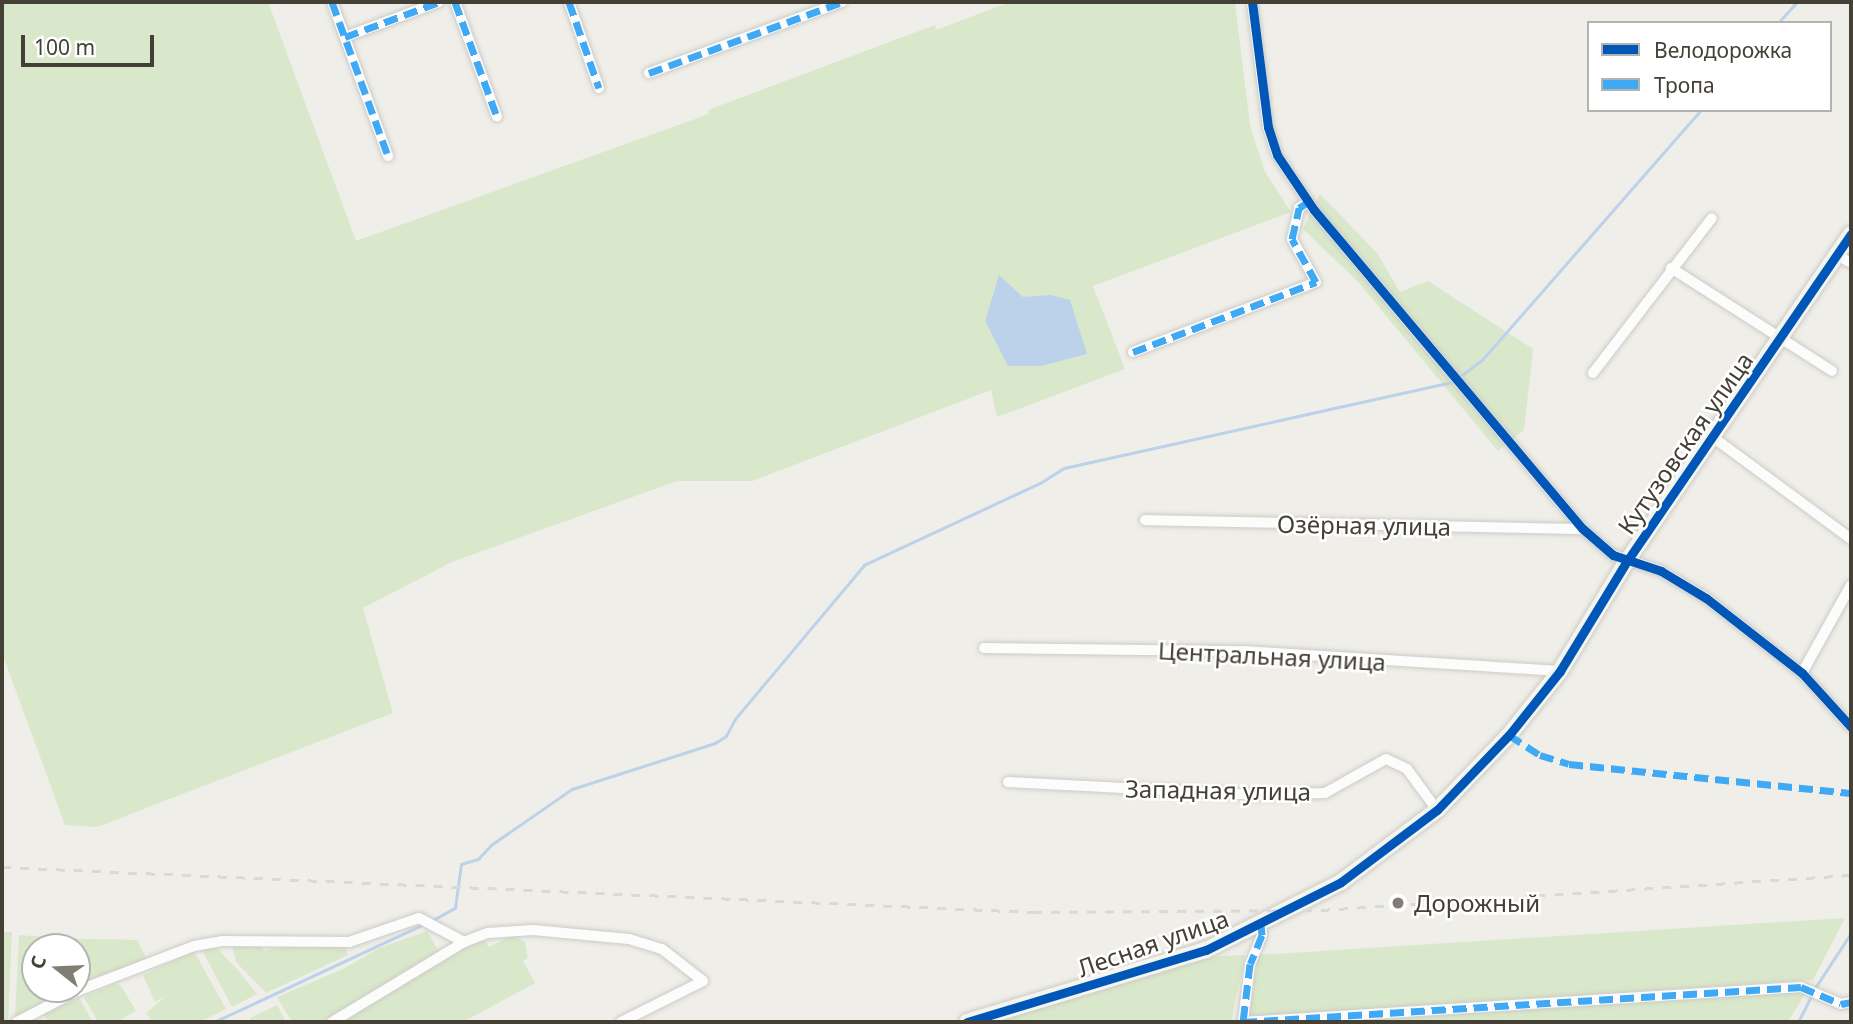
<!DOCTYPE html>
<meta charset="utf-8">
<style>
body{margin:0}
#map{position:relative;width:1853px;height:1024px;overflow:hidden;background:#efeee9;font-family:"Noto Sans",sans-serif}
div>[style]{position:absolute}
.green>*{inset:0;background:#d9e8ca}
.water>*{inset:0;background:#bcd2ea}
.stream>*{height:2.5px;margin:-1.25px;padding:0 1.25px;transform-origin:1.25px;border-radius:1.25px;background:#bcd2ea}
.roads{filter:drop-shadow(0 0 2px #cdcbc6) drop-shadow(0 0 2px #cdcbc6)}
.street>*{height:10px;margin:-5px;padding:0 5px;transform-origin:5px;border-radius:5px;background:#fdfcfc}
.secondary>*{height:16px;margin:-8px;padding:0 8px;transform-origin:8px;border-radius:8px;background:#f5f5ef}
.rail>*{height:2.5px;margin-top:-1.25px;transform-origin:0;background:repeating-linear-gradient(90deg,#d9d9d8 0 9px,transparent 0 18px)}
.quiet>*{height:7px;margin-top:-3.5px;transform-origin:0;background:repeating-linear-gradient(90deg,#3fa9f5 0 14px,transparent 0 21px)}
.cycleway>*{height:9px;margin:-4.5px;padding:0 4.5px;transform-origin:4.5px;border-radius:4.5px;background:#0057b8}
.dots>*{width:19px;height:19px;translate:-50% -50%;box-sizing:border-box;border:4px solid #fff;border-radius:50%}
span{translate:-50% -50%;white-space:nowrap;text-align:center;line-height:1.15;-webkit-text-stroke:5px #fff;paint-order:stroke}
.street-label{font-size:24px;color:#444036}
.poi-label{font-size:24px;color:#444036}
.left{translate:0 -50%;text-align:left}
.frame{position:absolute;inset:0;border:4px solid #444036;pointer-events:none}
.legend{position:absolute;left:1587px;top:21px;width:245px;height:91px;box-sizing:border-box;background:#fff;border:2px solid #b4b3af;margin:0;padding:9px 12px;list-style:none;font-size:21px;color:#444036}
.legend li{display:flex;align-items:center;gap:14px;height:35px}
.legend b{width:35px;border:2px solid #b4b3af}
.north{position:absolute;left:21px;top:933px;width:70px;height:70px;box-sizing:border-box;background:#fff;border:2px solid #b4b3af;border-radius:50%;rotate:288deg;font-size:19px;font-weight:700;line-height:28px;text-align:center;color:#444036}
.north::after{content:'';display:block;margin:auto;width:24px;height:32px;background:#807d75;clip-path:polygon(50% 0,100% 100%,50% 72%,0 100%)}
.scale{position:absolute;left:21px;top:35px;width:133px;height:32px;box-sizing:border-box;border:4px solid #444036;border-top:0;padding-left:9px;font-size:21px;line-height:24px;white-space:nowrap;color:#444036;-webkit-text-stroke:5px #fff;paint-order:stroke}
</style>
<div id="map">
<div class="green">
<i style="clip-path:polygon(2px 2px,268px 2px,356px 241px,709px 114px,708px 110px,935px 25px,936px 30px,1010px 2px,1235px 2px,1250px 126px,1265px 172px,1291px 212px,1093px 286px,1125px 369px,997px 417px,991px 390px,752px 481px,677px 481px,452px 562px,363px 608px,393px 713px,97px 827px,65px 825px,2px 653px)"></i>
<i style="clip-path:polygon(1320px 194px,1377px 253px,1400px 292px,1428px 281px,1533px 349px,1524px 430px,1498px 451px,1359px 283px,1303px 229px)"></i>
<i style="clip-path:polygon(1845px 918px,1813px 980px,1249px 1017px,1258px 955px)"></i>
<i style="clip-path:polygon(427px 931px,440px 954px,325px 1022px,292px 1022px,277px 997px,345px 968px,379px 948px)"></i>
<i style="clip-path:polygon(2px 932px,12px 932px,8px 1022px,2px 1022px)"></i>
<i style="clip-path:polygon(19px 935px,45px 937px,51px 947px,35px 947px,35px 989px,70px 989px,15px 1019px)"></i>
<i style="clip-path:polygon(513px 935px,525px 942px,528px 958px,523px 961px,535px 983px,463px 1022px,341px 1022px,463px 948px,485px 940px,489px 947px)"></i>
<i style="clip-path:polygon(51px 938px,137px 940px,147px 960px,77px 984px,77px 947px,55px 947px)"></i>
<i style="clip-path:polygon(295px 943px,344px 945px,348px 955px,266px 993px,236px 962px,232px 944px,260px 944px,264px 951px)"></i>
<i style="clip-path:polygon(215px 946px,237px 969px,257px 994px,232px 1007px,201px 948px)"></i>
<i style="clip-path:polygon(194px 951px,226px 1009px,200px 1022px,152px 1022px,146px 1013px,166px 996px,155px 1002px,143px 975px)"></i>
<i style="clip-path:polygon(1245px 955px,1231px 1022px,964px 1022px,1194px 957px)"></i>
<i style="clip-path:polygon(115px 984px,121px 986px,136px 1011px,116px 1022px,98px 1022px,84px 997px)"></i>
<i style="clip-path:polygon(1806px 992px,1788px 1022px,1334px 1022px)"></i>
<i style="clip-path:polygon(79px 998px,93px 1022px,48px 1022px,43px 1013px)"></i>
<i style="clip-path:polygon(277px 1005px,286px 1022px,252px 1022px,250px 1018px)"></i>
</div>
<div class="water">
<i style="clip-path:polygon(999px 275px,1023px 297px,1051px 295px,1070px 300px,1087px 354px,1041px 366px,1008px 366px,985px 321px)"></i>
</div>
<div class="stream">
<i style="left:1778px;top:23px;width:28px;rotate:-48deg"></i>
<i style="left:1458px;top:378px;width:30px;rotate:-37deg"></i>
<i style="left:1482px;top:360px;width:332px;rotate:-48.8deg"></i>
<i style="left:433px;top:920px;width:25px;rotate:-29deg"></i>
<i style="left:455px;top:908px;width:44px;rotate:-82.2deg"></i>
<i style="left:461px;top:864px;width:18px;rotate:-16deg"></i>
<i style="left:478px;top:859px;width:19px;rotate:-47deg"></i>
<i style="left:491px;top:845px;width:98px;rotate:-34.7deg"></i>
<i style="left:572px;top:789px;width:150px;rotate:-17.8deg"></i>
<i style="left:715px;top:743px;width:13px;rotate:-32deg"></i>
<i style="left:726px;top:736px;width:19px;rotate:-62deg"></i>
<i style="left:735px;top:719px;width:201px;rotate:-50deg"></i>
<i style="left:864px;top:565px;width:194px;rotate:-25deg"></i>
<i style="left:1040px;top:483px;width:28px;rotate:-32deg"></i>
<i style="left:1064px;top:468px;width:397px;rotate:-12.5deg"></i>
<i style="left:1815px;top:988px;width:66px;rotate:-56.8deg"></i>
<i style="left:214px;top:1022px;width:232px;rotate:-25deg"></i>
<i style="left:1798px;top:1022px;width:31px;rotate:-63deg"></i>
</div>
<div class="roads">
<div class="street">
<i style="left:332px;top:2px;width:164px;rotate:70deg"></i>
<i style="left:455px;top:2px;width:122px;rotate:69.9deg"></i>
<i style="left:569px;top:2px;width:91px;rotate:70.8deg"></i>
<i style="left:1252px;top:2px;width:126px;rotate:82.7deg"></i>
<i style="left:1268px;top:127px;width:29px;rotate:72deg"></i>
<i style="left:1277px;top:155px;width:66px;rotate:56.1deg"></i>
<i style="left:1314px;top:210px;width:417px;rotate:49.9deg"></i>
<i style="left:1583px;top:529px;width:40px;rotate:41deg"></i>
<i style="left:1613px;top:555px;width:51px;rotate:18.4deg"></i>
<i style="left:1661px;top:571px;width:52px;rotate:31deg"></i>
<i style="left:1706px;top:598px;width:122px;rotate:38deg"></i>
<i style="left:1802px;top:673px;width:73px;rotate:47.8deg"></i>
<i style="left:345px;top:37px;width:100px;rotate:-20.4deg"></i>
<i style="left:649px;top:73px;width:206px;rotate:-20.2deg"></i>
<i style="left:1839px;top:256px;width:14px;rotate:30deg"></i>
<i style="left:1671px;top:268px;width:191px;rotate:32.6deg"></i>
<i style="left:1133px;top:352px;width:196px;rotate:-20.9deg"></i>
<i style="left:1316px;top:282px;width:49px;rotate:-119.2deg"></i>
<i style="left:1292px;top:239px;width:32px;rotate:-77deg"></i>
<i style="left:1299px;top:208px;width:11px;rotate:-34deg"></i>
<i style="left:1593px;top:373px;width:195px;rotate:-52.5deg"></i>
<i style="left:1714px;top:438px;width:170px;rotate:36.4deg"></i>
<i style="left:1145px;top:520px;width:438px;rotate:1.2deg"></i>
<i style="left:984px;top:648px;width:259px;rotate:0.7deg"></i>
<i style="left:1243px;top:651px;width:318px;rotate:3.6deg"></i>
<i style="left:1802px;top:673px;width:101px;rotate:-60.9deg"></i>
<i style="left:1008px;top:782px;width:245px;rotate:3deg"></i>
<i style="left:1253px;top:795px;width:72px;rotate:-1.6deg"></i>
<i style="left:1325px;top:793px;width:70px;rotate:-29.1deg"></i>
<i style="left:1386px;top:759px;width:23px;rotate:25deg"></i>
<i style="left:1407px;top:769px;width:51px;rotate:53.8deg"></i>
<i style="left:1261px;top:925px;width:10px;rotate:84deg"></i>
<i style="left:1262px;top:935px;width:31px;rotate:112deg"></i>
<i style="left:1250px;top:964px;width:58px;rotate:96.9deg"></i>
<i style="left:1243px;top:1022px;width:559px;rotate:-3.59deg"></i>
<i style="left:1801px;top:987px;width:43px;rotate:23deg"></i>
<i style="left:1841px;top:1004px;width:10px;rotate:-11deg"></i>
<i style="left:17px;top:1022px;width:68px;rotate:-27.3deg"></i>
<i style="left:77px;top:991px;width:125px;rotate:-21deg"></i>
<i style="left:194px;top:946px;width:28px;rotate:-10deg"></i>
<i style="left:222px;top:941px;width:127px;rotate:0.5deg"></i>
<i style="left:349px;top:942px;width:74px;rotate:-18.9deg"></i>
<i style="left:419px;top:918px;width:51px;rotate:28.1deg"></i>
<i style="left:332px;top:1022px;width:154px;rotate:-31.2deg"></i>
<i style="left:464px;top:942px;width:26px;rotate:-21deg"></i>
<i style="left:488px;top:933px;width:45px;rotate:-3.8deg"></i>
<i style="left:533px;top:930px;width:96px;rotate:5.4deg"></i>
<i style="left:629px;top:939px;width:34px;rotate:17deg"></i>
<i style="left:662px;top:949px;width:52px;rotate:38deg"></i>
<i style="left:703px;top:981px;width:92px;rotate:153.4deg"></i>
</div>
<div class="secondary">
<i style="left:967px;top:1022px;width:250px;rotate:-16.8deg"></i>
<i style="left:1206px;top:950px;width:151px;rotate:-26.7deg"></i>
<i style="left:1341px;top:882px;width:120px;rotate:-36.9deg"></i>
<i style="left:1437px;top:810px;width:104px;rotate:-46.2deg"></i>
<i style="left:1509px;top:735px;width:82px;rotate:-51.4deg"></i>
<i style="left:1560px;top:671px;width:129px;rotate:-58.7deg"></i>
<i style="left:1627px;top:561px;width:396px;rotate:-55.6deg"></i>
</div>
</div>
<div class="rail">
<i style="left:2px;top:867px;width:1032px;rotate:2.5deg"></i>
<i style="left:1033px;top:912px;width:288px;rotate:-0.4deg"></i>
<i style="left:1321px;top:910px;width:531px;rotate:-3.78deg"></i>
</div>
<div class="quiet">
<i style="left:332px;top:2px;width:164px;rotate:70deg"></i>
<i style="left:455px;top:2px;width:122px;rotate:69.9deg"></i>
<i style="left:569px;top:2px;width:91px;rotate:70.8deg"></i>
<i style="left:345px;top:37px;width:100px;rotate:-20.4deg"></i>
<i style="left:649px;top:73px;width:206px;rotate:-20.2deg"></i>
<i style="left:1133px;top:352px;width:196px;rotate:-20.9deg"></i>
<i style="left:1316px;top:282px;width:49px;rotate:-119.2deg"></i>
<i style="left:1292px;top:239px;width:32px;rotate:-77deg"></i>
<i style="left:1299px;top:208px;width:11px;rotate:-34deg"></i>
<i style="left:1509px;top:735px;width:37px;rotate:33deg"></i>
<i style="left:1540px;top:755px;width:30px;rotate:17deg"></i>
<i style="left:1569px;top:764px;width:283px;rotate:5.9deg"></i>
<i style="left:1261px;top:925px;width:10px;rotate:84deg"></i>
<i style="left:1262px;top:935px;width:31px;rotate:112deg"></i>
<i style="left:1250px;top:964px;width:58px;rotate:96.9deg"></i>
<i style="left:1243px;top:1022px;width:559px;rotate:-3.59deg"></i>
<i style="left:1801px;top:987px;width:43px;rotate:23deg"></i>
<i style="left:1841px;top:1004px;width:10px;rotate:-11deg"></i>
</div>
<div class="cycleway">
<i style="left:1252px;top:2px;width:126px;rotate:82.7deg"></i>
<i style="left:1268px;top:127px;width:29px;rotate:72deg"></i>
<i style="left:1277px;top:155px;width:66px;rotate:56.1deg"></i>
<i style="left:1314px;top:210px;width:417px;rotate:49.9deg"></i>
<i style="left:1583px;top:529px;width:40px;rotate:41deg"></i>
<i style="left:1613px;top:555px;width:51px;rotate:18.4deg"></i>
<i style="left:1661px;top:571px;width:52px;rotate:31deg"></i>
<i style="left:1706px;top:598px;width:122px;rotate:38deg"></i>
<i style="left:1802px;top:673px;width:73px;rotate:47.8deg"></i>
<i style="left:967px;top:1022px;width:250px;rotate:-16.8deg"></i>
<i style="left:1206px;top:950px;width:151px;rotate:-26.7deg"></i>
<i style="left:1341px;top:882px;width:120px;rotate:-36.9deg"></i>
<i style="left:1437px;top:810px;width:104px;rotate:-46.2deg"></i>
<i style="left:1509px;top:735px;width:82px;rotate:-51.4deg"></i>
<i style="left:1560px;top:671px;width:129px;rotate:-58.7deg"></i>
<i style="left:1627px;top:561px;width:396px;rotate:-55.6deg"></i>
</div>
<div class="dots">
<i style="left:1398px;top:903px;background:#807d75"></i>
</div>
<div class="street-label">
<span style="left:1685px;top:443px;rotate:-55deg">Кутузовская улица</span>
<span style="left:1364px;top:525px;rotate:1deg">Озёрная улица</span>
<span style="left:1272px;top:656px;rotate:3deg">Центральная улица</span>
<span style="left:1218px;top:790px;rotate:1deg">Западная улица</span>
<span style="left:1153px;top:943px;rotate:-19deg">Лесная улица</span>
</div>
<div class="poi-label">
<span class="left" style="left:1414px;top:903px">Дорожный</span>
</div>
<div class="frame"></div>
<ul class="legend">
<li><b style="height:9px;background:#0057b8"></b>Велодорожка</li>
<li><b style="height:9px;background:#3fa9f5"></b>Тропа</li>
</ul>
<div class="north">С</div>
<div class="scale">100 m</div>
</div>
